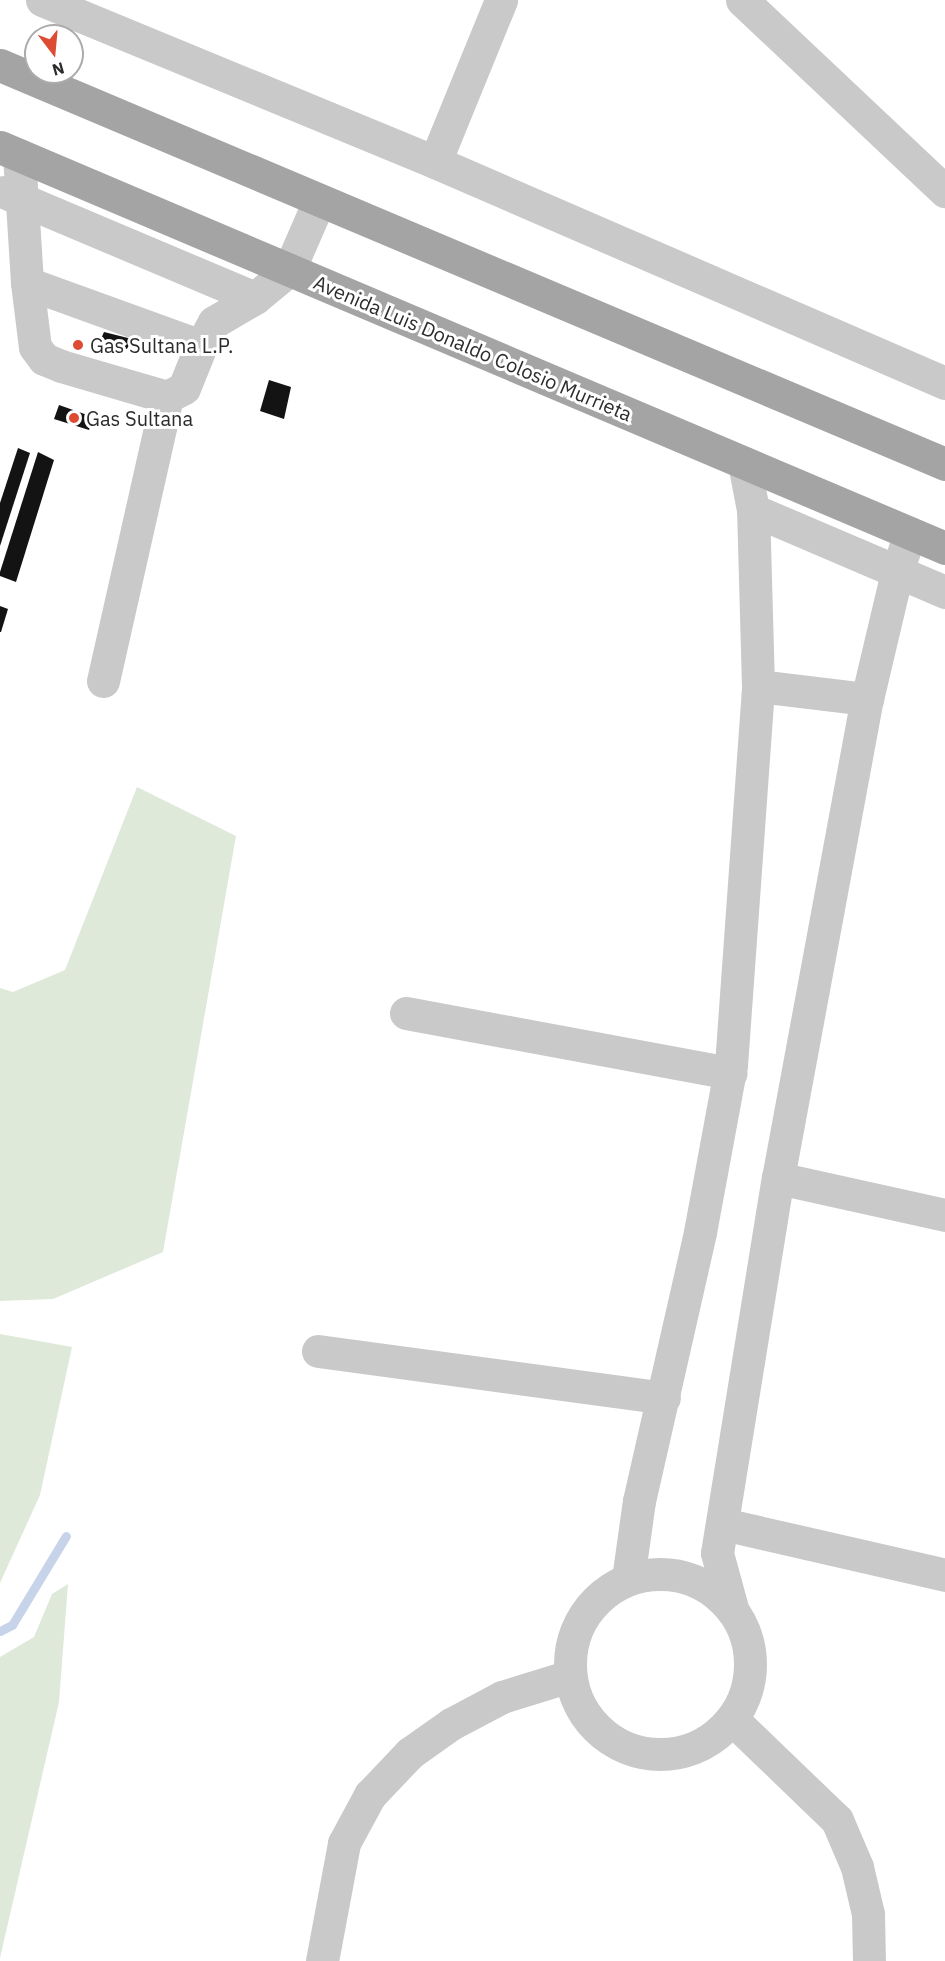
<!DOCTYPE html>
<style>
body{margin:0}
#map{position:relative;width:945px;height:1961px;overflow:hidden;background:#fff;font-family:"IBM Plex Sans",sans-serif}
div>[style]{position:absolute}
.green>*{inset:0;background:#dee9d9}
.stream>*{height:9px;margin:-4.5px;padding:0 4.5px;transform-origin:4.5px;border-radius:4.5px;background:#c6d3e9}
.building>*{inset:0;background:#131313}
.minor>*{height:33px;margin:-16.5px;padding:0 16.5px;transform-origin:16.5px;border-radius:16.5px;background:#c9c9c9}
.minor>.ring{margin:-16.5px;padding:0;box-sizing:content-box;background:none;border:33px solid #c9c9c9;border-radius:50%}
.major>*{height:33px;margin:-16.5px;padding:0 16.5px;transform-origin:16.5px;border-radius:16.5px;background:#a4a4a4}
.dots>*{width:16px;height:16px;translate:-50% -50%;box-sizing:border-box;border:3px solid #fff;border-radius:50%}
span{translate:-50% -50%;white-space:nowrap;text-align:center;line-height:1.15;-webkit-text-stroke:6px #fff;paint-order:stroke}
.poi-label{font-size:20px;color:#2c2c2c}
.left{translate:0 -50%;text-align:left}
.street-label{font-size:20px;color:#2c2c2c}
.north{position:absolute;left:24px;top:24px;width:60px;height:60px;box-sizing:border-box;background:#fff;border:2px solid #ababab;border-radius:50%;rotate:164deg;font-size:16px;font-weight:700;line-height:24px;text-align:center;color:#2c2c2c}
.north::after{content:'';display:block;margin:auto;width:21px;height:27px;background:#de4b33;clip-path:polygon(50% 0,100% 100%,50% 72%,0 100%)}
</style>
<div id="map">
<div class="green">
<i style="clip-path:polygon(137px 787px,236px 836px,163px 1252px,53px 1299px,0 1301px,0 988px,13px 992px,65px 970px)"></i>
<i style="clip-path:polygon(0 1334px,72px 1347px,40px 1495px,0 1583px)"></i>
<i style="clip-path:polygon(68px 1584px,59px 1702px,0 1958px,0 1657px,34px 1637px,52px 1594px)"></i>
</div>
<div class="stream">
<i style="left:0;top:1631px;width:13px;rotate:-27deg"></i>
<i style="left:12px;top:1625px;width:104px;rotate:-58.8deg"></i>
</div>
<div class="building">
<i style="clip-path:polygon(104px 332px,132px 339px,127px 349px,100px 341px)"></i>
<i style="clip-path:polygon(269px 380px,291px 387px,284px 419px,260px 411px)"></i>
<i style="clip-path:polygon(59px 405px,93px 417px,89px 430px,54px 419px)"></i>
<i style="clip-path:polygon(18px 448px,30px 453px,0 546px,0 503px)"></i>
<i style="clip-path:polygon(38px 452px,54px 460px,16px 582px,0 576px,0 572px)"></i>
<i style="clip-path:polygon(0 606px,8px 609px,1px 632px,0 632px)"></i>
</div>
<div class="minor">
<i style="left:42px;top:0;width:425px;rotate:22.4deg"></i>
<i style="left:435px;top:162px;width:556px;rotate:23.43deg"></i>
<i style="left:742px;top:0;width:279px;rotate:43.3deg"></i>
<i style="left:19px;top:155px;width:128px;rotate:86.4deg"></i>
<i style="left:27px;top:283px;width:185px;rotate:19.9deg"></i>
<i style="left:201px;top:346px;width:27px;rotate:-62deg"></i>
<i style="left:214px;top:322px;width:48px;rotate:-30.3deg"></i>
<i style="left:255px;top:298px;width:44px;rotate:-39.5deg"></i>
<i style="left:289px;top:270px;width:75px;rotate:-66.5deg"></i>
<i style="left:435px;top:162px;width:175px;rotate:-67.8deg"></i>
<i style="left:4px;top:192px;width:272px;rotate:22.9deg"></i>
<i style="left:27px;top:283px;width:64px;rotate:82.9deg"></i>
<i style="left:35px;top:347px;width:15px;rotate:53deg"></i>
<i style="left:44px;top:359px;width:18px;rotate:22deg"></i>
<i style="left:61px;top:366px;width:110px;rotate:16.3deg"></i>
<i style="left:167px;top:397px;width:19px;rotate:-28deg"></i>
<i style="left:184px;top:388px;width:45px;rotate:-68deg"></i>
<i style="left:753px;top:510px;width:209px;rotate:23.1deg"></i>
<i style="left:103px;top:681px;width:291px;rotate:-77.3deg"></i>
<i style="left:758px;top:686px;width:110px;rotate:6.8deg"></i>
<i style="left:406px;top:1013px;width:330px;rotate:10.5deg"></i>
<i style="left:778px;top:1178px;width:171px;rotate:12.5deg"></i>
<i style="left:318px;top:1351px;width:349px;rotate:7.7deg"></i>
<i style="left:723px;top:1524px;width:228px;rotate:12.9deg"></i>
<i class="ring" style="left:570px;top:1574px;width:147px;height:147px"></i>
<i style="left:628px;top:1579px;width:79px;rotate:-82deg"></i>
<i style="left:639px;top:1501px;width:276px;rotate:-77.2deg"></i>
<i style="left:700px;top:1232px;width:170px;rotate:-79.5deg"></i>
<i style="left:731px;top:1065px;width:380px;rotate:-85.9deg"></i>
<i style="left:758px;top:686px;width:176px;rotate:-91.6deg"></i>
<i style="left:753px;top:510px;width:48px;rotate:-100.8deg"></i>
<i style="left:732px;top:1608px;width:57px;rotate:-105.3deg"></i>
<i style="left:717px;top:1553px;width:380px;rotate:-80.8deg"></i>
<i style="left:778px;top:1178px;width:487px;rotate:-79.5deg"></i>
<i style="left:867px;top:699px;width:130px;rotate:-76.7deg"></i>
<i style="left:897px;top:572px;width:41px;rotate:-71.6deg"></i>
<i style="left:732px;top:1719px;width:146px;rotate:43.9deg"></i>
<i style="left:837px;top:1820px;width:51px;rotate:66.9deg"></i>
<i style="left:857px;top:1867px;width:48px;rotate:76.8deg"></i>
<i style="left:868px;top:1914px;width:47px;rotate:88.8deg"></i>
<i style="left:322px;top:1961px;width:120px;rotate:-79.4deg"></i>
<i style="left:344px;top:1843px;width:55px;rotate:-61.6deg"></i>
<i style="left:370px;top:1795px;width:58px;rotate:-46.4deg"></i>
<i style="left:410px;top:1753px;width:50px;rotate:-35.3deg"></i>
<i style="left:451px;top:1724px;width:58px;rotate:-27.9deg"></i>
<i style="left:502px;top:1697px;width:71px;rotate:-17.2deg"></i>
</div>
<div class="major">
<i style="left:0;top:65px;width:1026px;rotate:22.89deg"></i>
<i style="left:0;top:147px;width:1027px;rotate:22.99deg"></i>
</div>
<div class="dots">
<i style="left:78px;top:345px;background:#de4b33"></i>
<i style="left:74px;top:418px;background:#de4b33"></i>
</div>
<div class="poi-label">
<span class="left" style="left:90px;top:345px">Gas Sultana L.P.</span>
<span class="left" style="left:86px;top:418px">Gas Sultana</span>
</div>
<div class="street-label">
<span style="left:473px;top:348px;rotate:23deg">Avenida Luis Donaldo Colosio Murrieta</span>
</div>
<div class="north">N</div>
</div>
